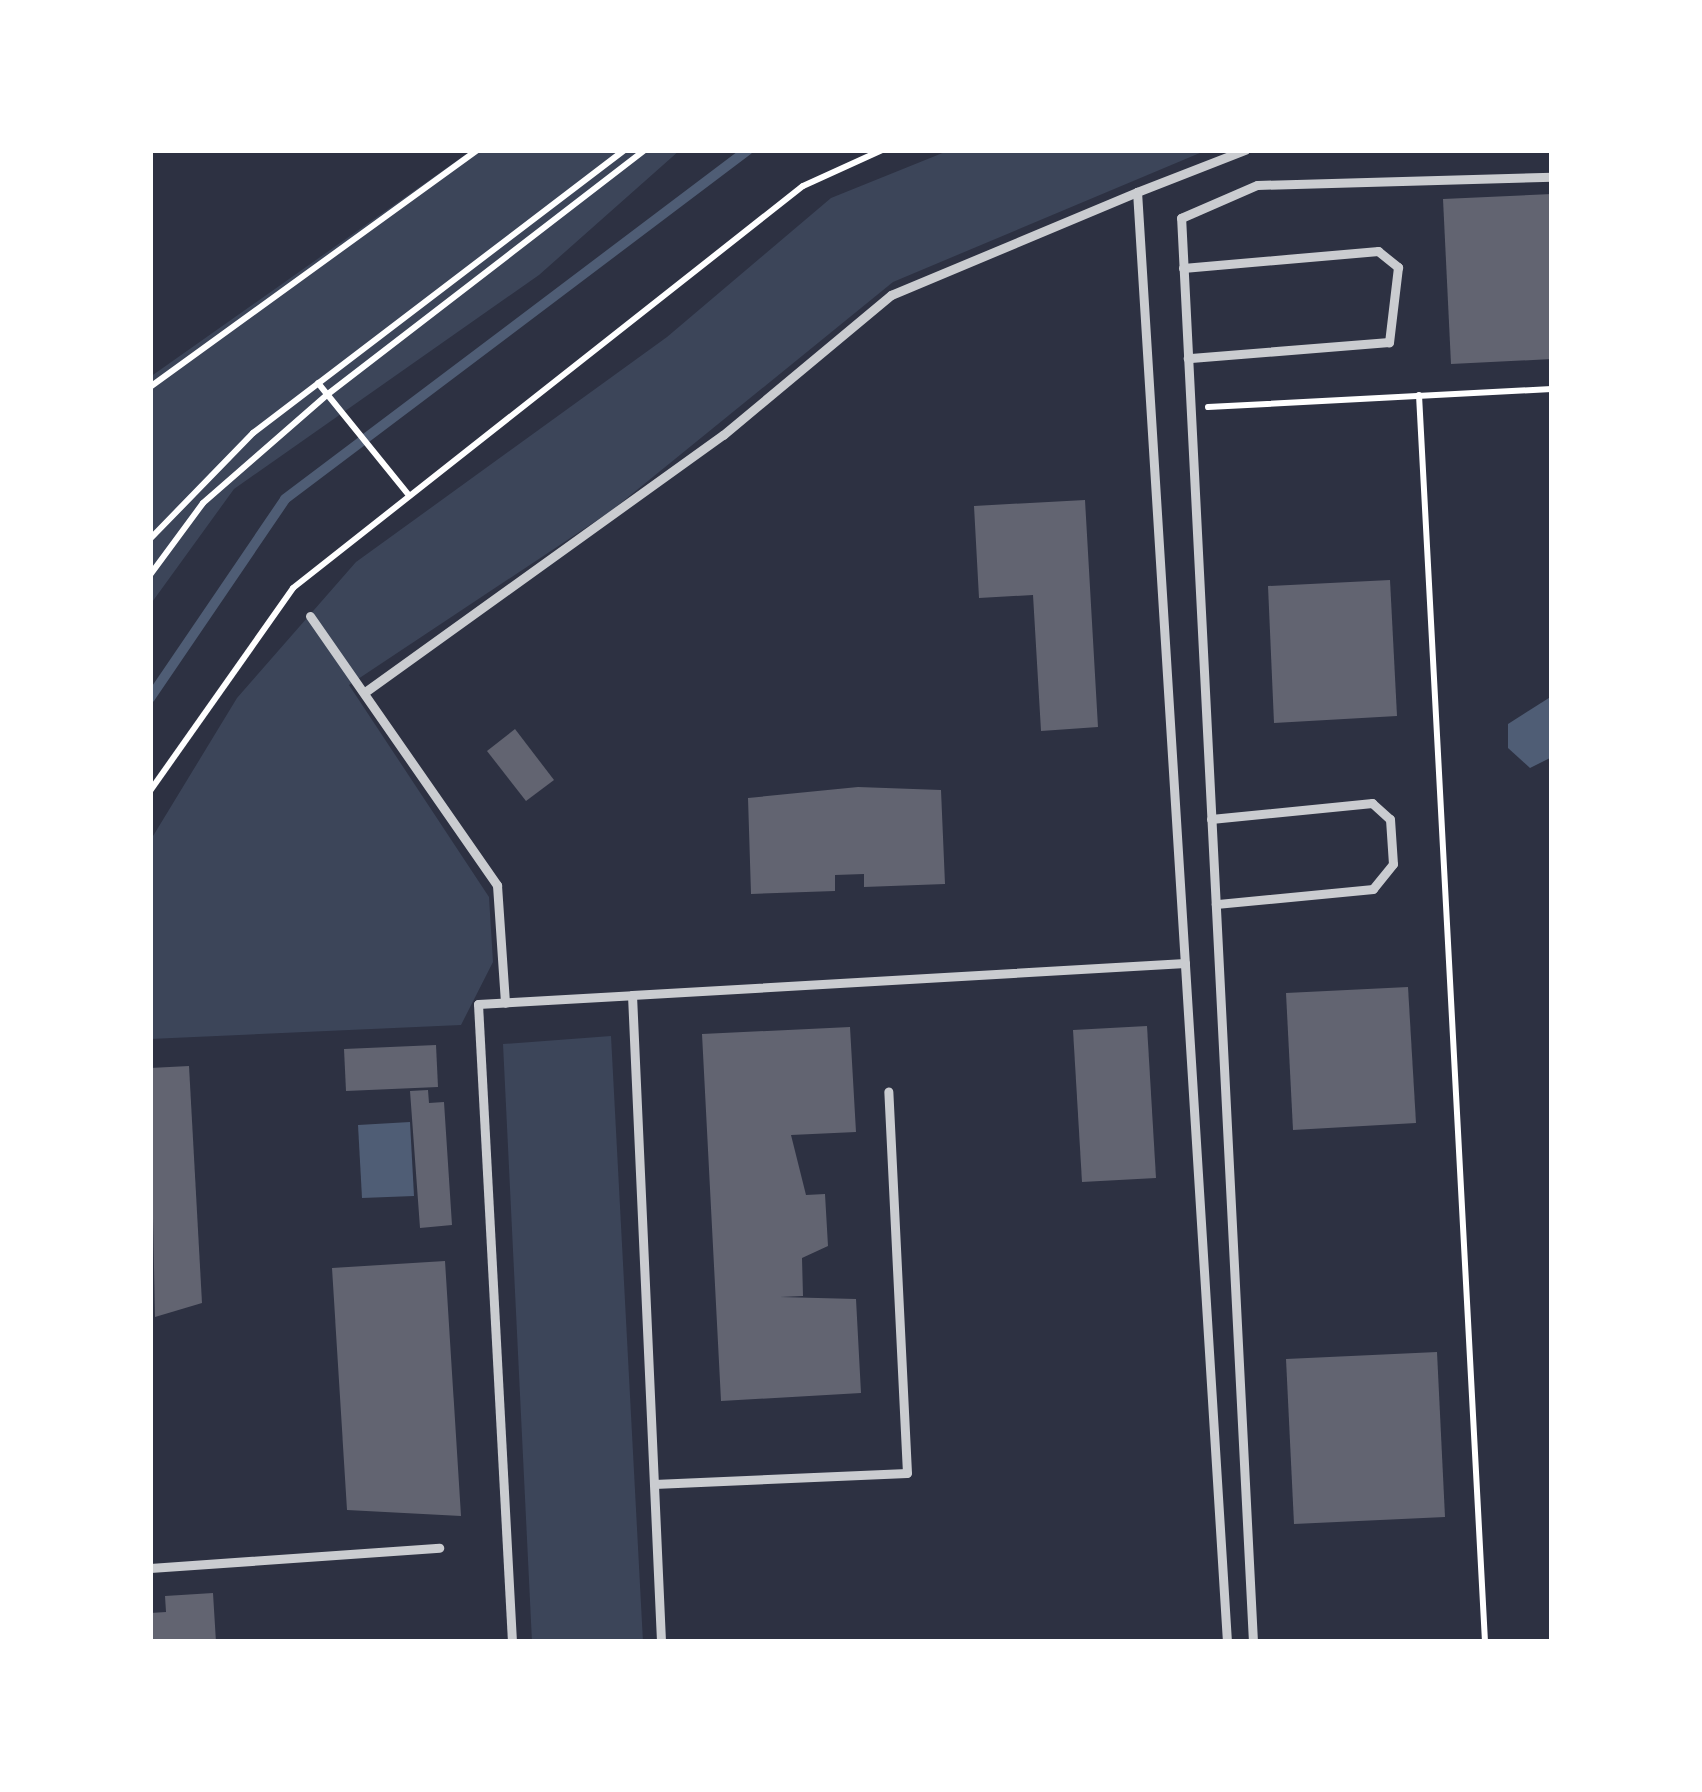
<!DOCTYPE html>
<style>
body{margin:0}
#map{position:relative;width:1702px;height:1792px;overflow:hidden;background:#2d3142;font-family:"Sofia Sans Condensed",sans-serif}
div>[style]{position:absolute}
.green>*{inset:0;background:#3c4559}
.water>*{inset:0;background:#4f5d75}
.stream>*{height:10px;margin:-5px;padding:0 5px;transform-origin:5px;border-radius:5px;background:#4f5d75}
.building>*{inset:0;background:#626471}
.path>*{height:6px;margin:-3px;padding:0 3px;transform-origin:3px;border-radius:3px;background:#fff}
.service>*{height:9px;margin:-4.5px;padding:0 4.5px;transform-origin:4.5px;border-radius:4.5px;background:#caccd0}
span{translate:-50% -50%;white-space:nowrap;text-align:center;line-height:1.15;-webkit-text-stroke:10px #fff;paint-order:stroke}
.frame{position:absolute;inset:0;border:153px solid #fff;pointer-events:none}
</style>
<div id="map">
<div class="green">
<i style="clip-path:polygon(472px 150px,680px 150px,539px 275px,234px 489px,150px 605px,150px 377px)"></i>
<i style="clip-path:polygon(950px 150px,1207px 150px,893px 282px,611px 511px,349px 685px,489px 897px,493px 962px,461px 1025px,150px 1039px,150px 841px,237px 698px,356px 562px,667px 337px,831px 198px)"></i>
<i style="clip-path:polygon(611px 1036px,643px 1642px,532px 1642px,503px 1044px)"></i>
</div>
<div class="water">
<i style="clip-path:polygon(1552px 696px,1552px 757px,1530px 768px,1508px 748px,1508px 724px)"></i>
<i style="clip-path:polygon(410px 1122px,414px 1196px,362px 1198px,358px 1125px)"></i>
</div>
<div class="stream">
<i style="left:150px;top:698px;width:240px;rotate:-55.8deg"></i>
<i style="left:285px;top:499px;width:580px;rotate:-37.01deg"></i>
</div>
<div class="building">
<i style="clip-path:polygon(1552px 194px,1552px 359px,1451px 364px,1443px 199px)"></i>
<i style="clip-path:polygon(1085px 500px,1098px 727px,1041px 731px,1033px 595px,979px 598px,974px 506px)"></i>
<i style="clip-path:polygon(1390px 580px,1397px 716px,1274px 723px,1268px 586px)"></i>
<i style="clip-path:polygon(515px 729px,554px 780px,526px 801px,487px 751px)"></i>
<i style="clip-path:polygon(858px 787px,941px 790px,945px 884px,864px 887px,864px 874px,835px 875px,835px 891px,751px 894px,748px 798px)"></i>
<i style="clip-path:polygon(1408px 987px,1416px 1123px,1293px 1130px,1286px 993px)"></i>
<i style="clip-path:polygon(1147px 1026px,1156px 1178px,1082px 1182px,1073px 1030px)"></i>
<i style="clip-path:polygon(850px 1027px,856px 1132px,791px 1135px,806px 1195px,825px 1194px,828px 1246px,802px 1258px,803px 1296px,780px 1297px,856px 1299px,861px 1393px,721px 1401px,702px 1034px)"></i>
<i style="clip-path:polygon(436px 1045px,438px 1087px,346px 1091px,344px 1049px)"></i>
<i style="clip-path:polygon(189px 1066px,202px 1303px,155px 1317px,150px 1068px)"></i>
<i style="clip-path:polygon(428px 1090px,429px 1103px,444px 1102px,452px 1225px,420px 1228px,410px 1091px)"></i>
<i style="clip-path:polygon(445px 1261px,461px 1516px,347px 1510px,332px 1268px)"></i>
<i style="clip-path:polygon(1437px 1352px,1445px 1517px,1294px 1524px,1286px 1359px)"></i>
<i style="clip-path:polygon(213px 1593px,216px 1642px,150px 1642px,150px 1613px,166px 1612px,165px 1596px)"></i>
</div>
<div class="path">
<i style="left:318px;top:383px;width:143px;rotate:51deg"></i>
<i style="left:150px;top:387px;width:405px;rotate:-35.9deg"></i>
<i style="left:1419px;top:395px;width:1249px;rotate:86.97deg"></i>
<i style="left:1208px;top:407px;width:344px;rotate:-3deg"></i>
<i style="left:150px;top:539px;width:148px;rotate:-45.8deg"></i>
<i style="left:253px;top:433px;width:467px;rotate:-37.3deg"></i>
<i style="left:150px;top:575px;width:89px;rotate:-53.6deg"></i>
<i style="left:203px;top:503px;width:166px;rotate:-41.1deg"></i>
<i style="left:328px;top:394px;width:400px;rotate:-37.6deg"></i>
<i style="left:150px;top:791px;width:248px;rotate:-54.8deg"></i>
<i style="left:293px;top:588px;width:649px;rotate:-38.25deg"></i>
<i style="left:803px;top:186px;width:87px;rotate:-24.5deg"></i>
</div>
<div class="service">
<i style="left:1183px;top:268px;width:196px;rotate:-5deg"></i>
<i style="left:1378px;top:251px;width:26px;rotate:39deg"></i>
<i style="left:1398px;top:267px;width:76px;rotate:96.8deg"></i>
<i style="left:1389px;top:342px;width:202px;rotate:175.4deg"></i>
<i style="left:310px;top:616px;width:328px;rotate:55.2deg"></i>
<i style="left:497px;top:885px;width:118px;rotate:86.1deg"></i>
<i style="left:365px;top:692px;width:441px;rotate:-35.7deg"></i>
<i style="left:723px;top:435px;width:219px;rotate:-39.8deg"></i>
<i style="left:891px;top:295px;width:267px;rotate:-22.7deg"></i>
<i style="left:1211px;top:819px;width:162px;rotate:-5.7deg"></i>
<i style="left:1372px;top:803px;width:24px;rotate:42deg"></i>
<i style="left:1390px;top:819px;width:45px;rotate:86.2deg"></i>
<i style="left:1393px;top:864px;width:32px;rotate:129deg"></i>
<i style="left:1373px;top:889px;width:158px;rotate:174.5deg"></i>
<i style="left:632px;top:995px;width:554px;rotate:-3.31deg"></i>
<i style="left:654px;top:1484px;width:253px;rotate:-2.5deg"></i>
<i style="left:907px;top:1473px;width:382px;rotate:-92.8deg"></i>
<i style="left:150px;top:1568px;width:290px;rotate:-4deg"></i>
<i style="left:512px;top:1642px;width:639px;rotate:-93.05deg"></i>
<i style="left:478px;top:1004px;width:154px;rotate:-3.3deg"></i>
<i style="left:632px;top:995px;width:648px;rotate:87.43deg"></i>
<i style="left:1227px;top:1642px;width:1453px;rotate:-93.55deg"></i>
<i style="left:1137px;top:192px;width:116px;rotate:-21.3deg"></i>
<i style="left:1253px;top:1642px;width:1426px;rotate:-92.89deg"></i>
<i style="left:1181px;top:218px;width:83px;rotate:-23.5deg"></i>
<i style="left:1257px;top:185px;width:295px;rotate:-1.6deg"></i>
</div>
<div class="frame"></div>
</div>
